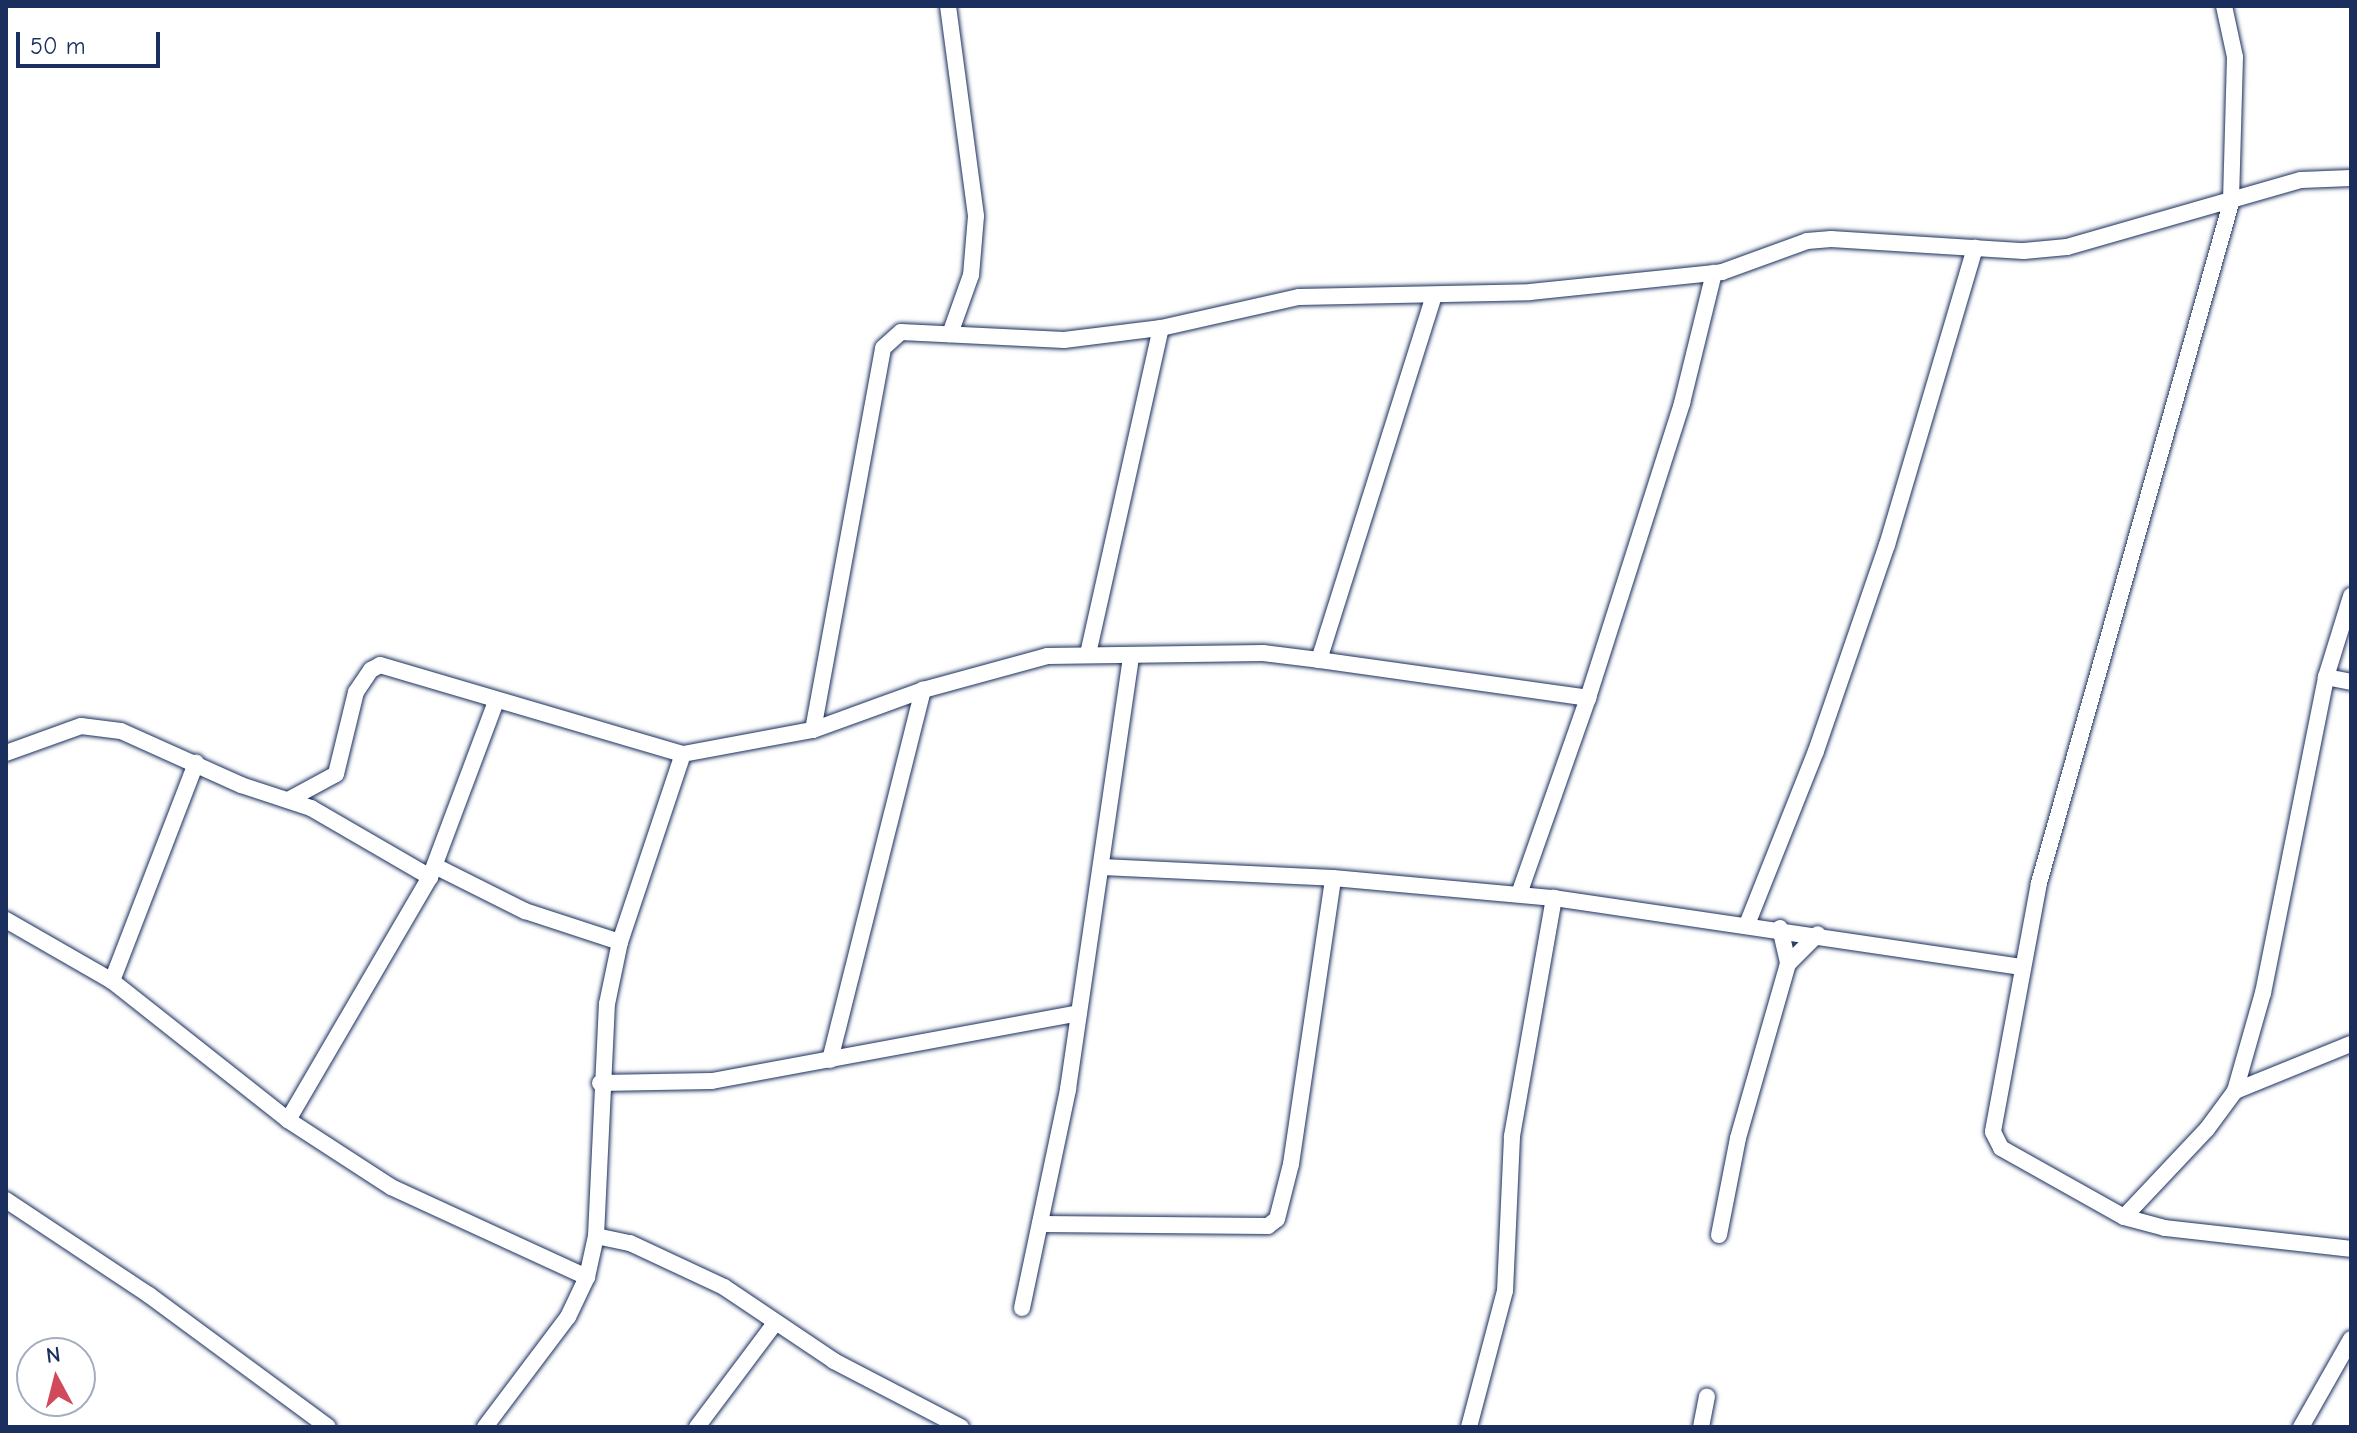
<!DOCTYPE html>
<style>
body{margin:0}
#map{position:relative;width:2357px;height:1433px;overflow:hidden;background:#fff;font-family:"Comic Neue",sans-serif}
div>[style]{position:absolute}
.roads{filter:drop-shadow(0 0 2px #1b2f5e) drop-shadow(0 0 2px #1b2f5e)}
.minor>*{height:16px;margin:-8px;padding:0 8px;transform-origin:8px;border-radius:8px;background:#fff}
span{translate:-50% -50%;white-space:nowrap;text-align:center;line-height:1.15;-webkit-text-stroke:6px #fff;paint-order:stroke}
.frame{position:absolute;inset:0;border:8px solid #1b2f5e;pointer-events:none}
.north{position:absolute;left:16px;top:1337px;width:80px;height:80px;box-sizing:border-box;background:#fff;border:2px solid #a4acbf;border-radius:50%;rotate:353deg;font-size:22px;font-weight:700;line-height:32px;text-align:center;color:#1b2f5e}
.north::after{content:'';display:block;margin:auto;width:28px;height:36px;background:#d1495b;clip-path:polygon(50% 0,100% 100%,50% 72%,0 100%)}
.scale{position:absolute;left:16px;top:32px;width:144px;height:36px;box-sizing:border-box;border:4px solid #1b2f5e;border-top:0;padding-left:10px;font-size:24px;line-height:28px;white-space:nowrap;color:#1b2f5e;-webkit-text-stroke:6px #fff;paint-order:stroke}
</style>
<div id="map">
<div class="roads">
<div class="minor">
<i style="left:948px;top:6px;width:212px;rotate:82.4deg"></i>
<i style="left:976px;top:216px;width:59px;rotate:94.8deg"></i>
<i style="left:971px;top:275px;width:63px;rotate:109.6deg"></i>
<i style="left:2224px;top:6px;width:52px;rotate:77.8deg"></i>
<i style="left:2235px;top:57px;width:146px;rotate:91.6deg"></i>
<i style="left:2231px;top:203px;width:707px;rotate:105.77deg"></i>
<i style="left:2039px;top:883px;width:253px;rotate:100.5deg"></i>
<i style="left:1993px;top:1132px;width:18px;rotate:63deg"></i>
<i style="left:2001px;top:1148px;width:141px;rotate:29.3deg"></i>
<i style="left:2124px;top:1217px;width:42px;rotate:15deg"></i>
<i style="left:2165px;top:1228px;width:187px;rotate:6.4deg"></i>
<i style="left:1088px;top:654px;width:334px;rotate:-77.4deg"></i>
<i style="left:1319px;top:660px;width:272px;rotate:8deg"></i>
<i style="left:1588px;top:698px;width:310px;rotate:-72.3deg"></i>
<i style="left:1682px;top:403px;width:134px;rotate:-76.2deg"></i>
<i style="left:2326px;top:677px;width:25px;rotate:11deg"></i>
<i style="left:813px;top:730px;width:388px;rotate:-79.6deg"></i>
<i style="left:883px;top:348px;width:24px;rotate:-42deg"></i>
<i style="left:901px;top:332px;width:163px;rotate:2.8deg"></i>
<i style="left:1064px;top:340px;width:98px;rotate:-7.1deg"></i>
<i style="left:1161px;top:328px;width:141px;rotate:-12.7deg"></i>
<i style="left:1299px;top:297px;width:231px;rotate:-1.2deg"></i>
<i style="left:1530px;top:292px;width:193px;rotate:-5.9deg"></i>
<i style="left:1722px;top:272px;width:90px;rotate:-20deg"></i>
<i style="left:1807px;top:241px;width:24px;rotate:-5deg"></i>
<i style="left:1831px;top:239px;width:193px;rotate:3.6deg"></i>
<i style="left:2024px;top:251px;width:43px;rotate:-5.3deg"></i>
<i style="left:2067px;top:247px;width:243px;rotate:-16deg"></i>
<i style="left:2301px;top:180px;width:50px;rotate:-2.3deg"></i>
<i style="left:6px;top:753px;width:80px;rotate:-19.8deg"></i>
<i style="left:81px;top:726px;width:40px;rotate:7.1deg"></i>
<i style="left:121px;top:731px;width:132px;rotate:24.2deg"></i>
<i style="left:241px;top:785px;width:74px;rotate:18.2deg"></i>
<i style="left:311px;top:808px;width:138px;rotate:30.1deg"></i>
<i style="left:290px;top:799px;width:52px;rotate:-28.5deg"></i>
<i style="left:336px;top:774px;width:84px;rotate:-76.3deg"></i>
<i style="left:356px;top:692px;width:27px;rotate:-56deg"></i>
<i style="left:371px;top:670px;width:10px;rotate:-29deg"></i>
<i style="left:380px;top:665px;width:316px;rotate:16.4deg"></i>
<i style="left:683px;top:754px;width:132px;rotate:-10.5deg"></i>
<i style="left:813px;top:730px;width:117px;rotate:-20deg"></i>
<i style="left:923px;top:690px;width:129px;rotate:-15.3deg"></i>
<i style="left:1047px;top:656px;width:216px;rotate:-0.8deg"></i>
<i style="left:1263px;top:653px;width:56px;rotate:7.1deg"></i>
<i style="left:1319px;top:660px;width:382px;rotate:-72.5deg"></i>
<i style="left:435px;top:866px;width:101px;rotate:26.6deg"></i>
<i style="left:525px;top:911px;width:100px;rotate:18.1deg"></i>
<i style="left:1102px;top:867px;width:231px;rotate:2.7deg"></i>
<i style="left:1333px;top:878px;width:222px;rotate:5.2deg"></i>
<i style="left:1554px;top:898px;width:473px;rotate:8.4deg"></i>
<i style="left:1519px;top:894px;width:208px;rotate:-70.6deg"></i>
<i style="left:6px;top:920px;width:122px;rotate:29.9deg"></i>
<i style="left:112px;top:981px;width:224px;rotate:38.3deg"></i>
<i style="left:288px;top:1120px;width:123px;rotate:33deg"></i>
<i style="left:391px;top:1187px;width:216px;rotate:24.7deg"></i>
<i style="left:1748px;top:922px;width:184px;rotate:-68.3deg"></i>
<i style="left:1816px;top:751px;width:218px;rotate:-71deg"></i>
<i style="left:1887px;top:545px;width:310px;rotate:-73.5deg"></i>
<i style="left:1780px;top:928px;width:37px;rotate:77deg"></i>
<i style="left:112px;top:981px;width:234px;rotate:-68.9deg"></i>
<i style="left:830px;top:1060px;width:382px;rotate:-75.9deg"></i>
<i style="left:600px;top:1083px;width:112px;rotate:-1deg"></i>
<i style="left:712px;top:1081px;width:373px;rotate:-10.5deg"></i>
<i style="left:2235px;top:1091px;width:125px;rotate:-22.1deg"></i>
<i style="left:288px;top:1120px;width:281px;rotate:-59.7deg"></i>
<i style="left:430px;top:877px;width:188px;rotate:-69.4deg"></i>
<i style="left:6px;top:1200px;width:172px;rotate:33.6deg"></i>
<i style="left:149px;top:1295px;width:222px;rotate:36.4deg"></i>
<i style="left:2124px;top:1217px;width:121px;rotate:-46.7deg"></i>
<i style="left:2207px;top:1129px;width:47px;rotate:-53.6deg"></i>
<i style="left:2235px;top:1091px;width:102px;rotate:-74.1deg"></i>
<i style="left:2263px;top:993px;width:322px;rotate:-78.7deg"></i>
<i style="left:2326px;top:677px;width:85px;rotate:-72.8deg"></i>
<i style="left:1040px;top:1224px;width:228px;rotate:0.5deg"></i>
<i style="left:1268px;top:1226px;width:11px;rotate:-38deg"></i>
<i style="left:1277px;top:1219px;width:57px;rotate:-75.7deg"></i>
<i style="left:1291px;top:1164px;width:289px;rotate:-81.6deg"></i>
<i style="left:1719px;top:1235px;width:99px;rotate:-78.9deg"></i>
<i style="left:1738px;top:1138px;width:181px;rotate:-74deg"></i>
<i style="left:1788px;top:964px;width:42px;rotate:-45deg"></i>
<i style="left:596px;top:1236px;width:35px;rotate:12deg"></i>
<i style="left:630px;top:1243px;width:104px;rotate:25.1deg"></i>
<i style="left:724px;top:1287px;width:133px;rotate:33.9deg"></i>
<i style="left:834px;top:1361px;width:143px;rotate:27.5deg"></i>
<i style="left:1022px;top:1308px;width:224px;rotate:-78.1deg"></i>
<i style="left:1068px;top:1089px;width:438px;rotate:-81.7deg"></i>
<i style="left:485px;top:1427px;width:138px;rotate:-53deg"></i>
<i style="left:568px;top:1317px;width:44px;rotate:-64.6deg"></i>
<i style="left:587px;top:1277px;width:42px;rotate:-77.6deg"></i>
<i style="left:596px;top:1236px;width:232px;rotate:-87.3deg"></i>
<i style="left:607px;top:1004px;width:63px;rotate:-78.2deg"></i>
<i style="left:620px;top:942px;width:198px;rotate:-71.5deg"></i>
<i style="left:697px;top:1427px;width:130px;rotate:-53.1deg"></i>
<i style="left:1469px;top:1427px;width:141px;rotate:-75.2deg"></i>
<i style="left:1505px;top:1291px;width:155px;rotate:-87.4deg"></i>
<i style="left:1512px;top:1136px;width:242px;rotate:-80deg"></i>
<i style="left:1701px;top:1427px;width:31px;rotate:-79deg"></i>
<i style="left:2301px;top:1427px;width:101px;rotate:-60.4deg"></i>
</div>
</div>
<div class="frame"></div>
<div class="north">N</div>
<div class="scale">50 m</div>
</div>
